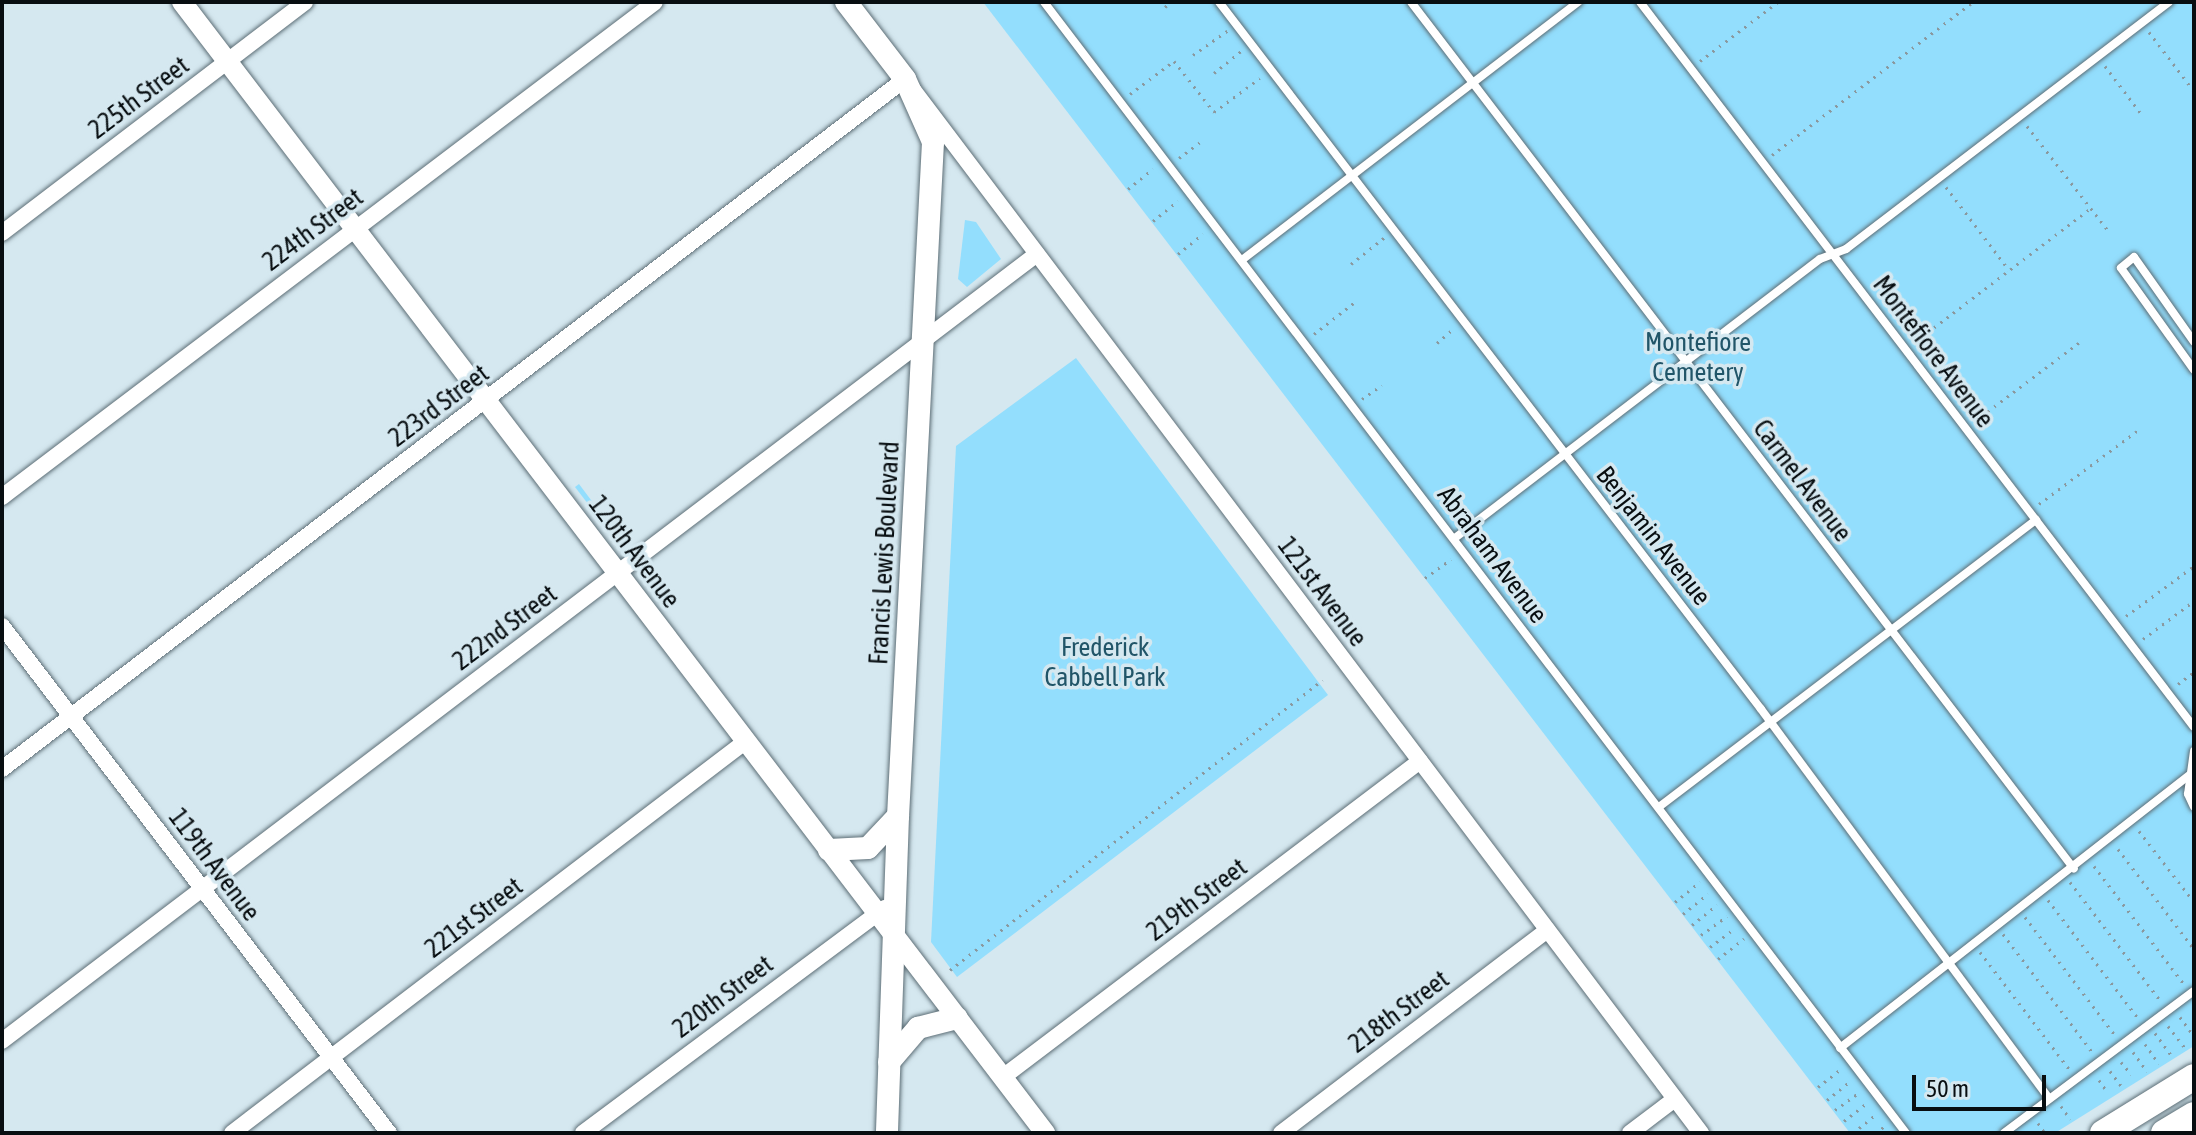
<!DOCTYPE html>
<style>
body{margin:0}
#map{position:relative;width:2196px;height:1135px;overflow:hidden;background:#d5e8f0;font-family:"Asap Condensed",sans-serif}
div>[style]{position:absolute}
.green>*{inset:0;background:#93defd}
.path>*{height:3px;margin-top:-1.5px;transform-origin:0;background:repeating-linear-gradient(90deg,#8a989e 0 2px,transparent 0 8px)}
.roads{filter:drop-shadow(0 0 2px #5d6e76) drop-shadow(0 0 2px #5d6e76)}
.service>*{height:8px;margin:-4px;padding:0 4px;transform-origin:4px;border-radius:4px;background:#fff}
.minor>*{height:16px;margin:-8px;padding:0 8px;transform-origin:8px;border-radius:8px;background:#fff}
.tertiary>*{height:20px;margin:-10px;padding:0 10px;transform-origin:10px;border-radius:10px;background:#fff}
.secondary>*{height:22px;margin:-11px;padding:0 11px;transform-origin:11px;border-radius:11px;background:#fff}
.primary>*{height:26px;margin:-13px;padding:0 13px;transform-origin:13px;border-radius:13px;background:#fff}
span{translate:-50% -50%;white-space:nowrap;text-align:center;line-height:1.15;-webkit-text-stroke:7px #d5e8f0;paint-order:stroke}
.street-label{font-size:26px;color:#080e11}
.park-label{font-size:26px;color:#215568}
.frame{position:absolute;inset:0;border:4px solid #080e11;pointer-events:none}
.scale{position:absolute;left:1912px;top:1075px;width:134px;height:36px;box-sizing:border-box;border:4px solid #080e11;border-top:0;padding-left:10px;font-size:24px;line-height:28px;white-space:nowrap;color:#080e11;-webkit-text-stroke:6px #d5e8f0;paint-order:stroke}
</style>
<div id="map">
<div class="green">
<i style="clip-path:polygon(983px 2px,2194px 2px,2194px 1046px,2055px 1133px,1850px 1133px)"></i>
<i style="clip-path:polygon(965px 220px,976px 222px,1001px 259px,967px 287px,958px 279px)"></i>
<i style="clip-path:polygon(1076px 358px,1328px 695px,957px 977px,931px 942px,956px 446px)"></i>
<i style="clip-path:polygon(579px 484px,621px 540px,618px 543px,575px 487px)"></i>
</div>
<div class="path">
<i style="left:1165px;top:7px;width:8px;rotate:-40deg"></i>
<i style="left:2149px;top:32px;width:74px;rotate:52.7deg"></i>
<i style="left:1193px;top:55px;width:42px;rotate:-35.2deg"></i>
<i style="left:1700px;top:61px;width:98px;rotate:-37.1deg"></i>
<i style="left:2105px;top:66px;width:61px;rotate:52.9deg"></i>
<i style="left:1214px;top:73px;width:36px;rotate:-39deg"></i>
<i style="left:1130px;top:94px;width:55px;rotate:-36.9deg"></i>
<i style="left:1174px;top:61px;width:65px;rotate:51.9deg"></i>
<i style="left:1214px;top:112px;width:57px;rotate:-36.5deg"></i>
<i style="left:2027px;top:126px;width:135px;rotate:52.2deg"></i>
<i style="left:1772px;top:155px;width:253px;rotate:-37.3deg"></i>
<i style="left:1179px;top:158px;width:31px;rotate:-37deg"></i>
<i style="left:1946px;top:187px;width:104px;rotate:52.8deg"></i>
<i style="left:1128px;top:189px;width:32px;rotate:-39deg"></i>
<i style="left:1153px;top:221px;width:32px;rotate:-39deg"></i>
<i style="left:1178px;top:254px;width:32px;rotate:-39deg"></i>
<i style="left:1351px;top:264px;width:43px;rotate:-38.5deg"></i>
<i style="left:1314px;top:334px;width:52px;rotate:-38deg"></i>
<i style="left:1915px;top:342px;width:221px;rotate:-37.3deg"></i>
<i style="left:1437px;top:343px;width:20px;rotate:-41deg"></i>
<i style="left:1362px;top:399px;width:24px;rotate:-35deg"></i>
<i style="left:1975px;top:421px;width:131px;rotate:-37deg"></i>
<i style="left:2039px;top:504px;width:127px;rotate:-36.7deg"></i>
<i style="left:1425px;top:578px;width:32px;rotate:-36deg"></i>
<i style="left:2126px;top:616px;width:84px;rotate:-36.3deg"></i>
<i style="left:2143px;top:639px;width:64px;rotate:-36.7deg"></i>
<i style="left:2178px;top:684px;width:20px;rotate:-37deg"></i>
<i style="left:2139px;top:831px;width:90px;rotate:52.2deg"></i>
<i style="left:2118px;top:849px;width:126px;rotate:52.8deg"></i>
<i style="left:2094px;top:866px;width:148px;rotate:52.7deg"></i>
<i style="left:2070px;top:882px;width:148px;rotate:52.7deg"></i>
<i style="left:2048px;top:900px;width:148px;rotate:52.7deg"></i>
<i style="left:1675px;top:902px;width:32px;rotate:-39deg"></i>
<i style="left:1683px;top:914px;width:32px;rotate:-39deg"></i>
<i style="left:2025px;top:917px;width:148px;rotate:52.7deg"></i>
<i style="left:1692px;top:925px;width:32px;rotate:-39deg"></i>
<i style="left:2003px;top:934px;width:149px;rotate:52.9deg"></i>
<i style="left:1701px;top:935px;width:32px;rotate:-36deg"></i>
<i style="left:1710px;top:947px;width:31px;rotate:-37deg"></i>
<i style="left:1980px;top:952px;width:148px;rotate:52.7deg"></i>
<i style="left:1718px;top:959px;width:33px;rotate:-38deg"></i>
<i style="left:950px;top:970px;width:472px;rotate:-37.9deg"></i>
<i style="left:2180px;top:1017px;width:24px;rotate:54deg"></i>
<i style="left:2168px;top:1026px;width:28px;rotate:52deg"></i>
<i style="left:2155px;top:1033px;width:29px;rotate:54deg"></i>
<i style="left:2145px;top:1044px;width:24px;rotate:55deg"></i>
<i style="left:2133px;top:1052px;width:24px;rotate:54deg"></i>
<i style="left:2121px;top:1062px;width:16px;rotate:50deg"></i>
<i style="left:2110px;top:1071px;width:20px;rotate:53deg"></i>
<i style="left:2099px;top:1080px;width:12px;rotate:55deg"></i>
<i style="left:1818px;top:1087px;width:28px;rotate:-38deg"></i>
<i style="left:1827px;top:1100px;width:28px;rotate:-39deg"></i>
<i style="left:2061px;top:1106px;width:16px;rotate:55deg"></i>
<i style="left:1835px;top:1110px;width:29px;rotate:-36deg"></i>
<i style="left:1844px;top:1121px;width:28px;rotate:-38deg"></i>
<i style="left:2038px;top:1123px;width:12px;rotate:55deg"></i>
<i style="left:1853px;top:1133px;width:28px;rotate:-39deg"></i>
<i style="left:1875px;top:1133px;width:12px;rotate:-35deg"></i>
</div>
<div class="roads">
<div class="service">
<i style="left:1044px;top:2px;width:1422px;rotate:52.69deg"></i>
<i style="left:1219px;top:2px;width:891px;rotate:52.53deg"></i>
<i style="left:1761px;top:709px;width:484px;rotate:53.5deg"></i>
<i style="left:1411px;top:2px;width:1091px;rotate:52.59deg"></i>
<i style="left:1640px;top:2px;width:912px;rotate:52.62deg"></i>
<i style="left:1242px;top:260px;width:424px;rotate:-37.5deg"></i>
<i style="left:2194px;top:342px;width:104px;rotate:-125.2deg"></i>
<i style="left:2134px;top:257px;width:17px;rotate:140deg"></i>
<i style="left:2121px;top:268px;width:125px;rotate:54.4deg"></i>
<i style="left:1455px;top:538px;width:459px;rotate:-37.4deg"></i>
<i style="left:1820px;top:259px;width:28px;rotate:-21deg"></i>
<i style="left:1846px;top:249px;width:407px;rotate:-37.4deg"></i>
<i style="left:2194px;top:751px;width:43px;rotate:97.9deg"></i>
<i style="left:2188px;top:794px;width:14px;rotate:65deg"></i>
<i style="left:1659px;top:807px;width:474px;rotate:-37.3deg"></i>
<i style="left:1840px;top:1048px;width:444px;rotate:-38deg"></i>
<i style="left:2004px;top:1133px;width:237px;rotate:-36.8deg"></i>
</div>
<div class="minor">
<i style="left:2px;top:233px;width:381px;rotate:-37.3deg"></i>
<i style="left:2px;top:497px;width:819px;rotate:-37.16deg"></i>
<i style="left:2px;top:626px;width:638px;rotate:52.65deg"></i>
<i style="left:2px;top:769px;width:1136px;rotate:-37.38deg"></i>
<i style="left:905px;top:79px;width:1321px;rotate:52.94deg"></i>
<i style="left:2px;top:1041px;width:1300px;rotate:-37.25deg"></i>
<i style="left:1003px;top:1077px;width:523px;rotate:-37.15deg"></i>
<i style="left:232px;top:1133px;width:646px;rotate:-37.33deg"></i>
<i style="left:583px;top:1133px;width:377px;rotate:-36.7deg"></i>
<i style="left:1281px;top:1133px;width:335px;rotate:-37.3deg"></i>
<i style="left:1630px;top:1133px;width:56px;rotate:-37.1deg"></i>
</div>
<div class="tertiary">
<i style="left:182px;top:2px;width:1423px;rotate:52.65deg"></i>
</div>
<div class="secondary">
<i style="left:846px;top:2px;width:97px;rotate:52.5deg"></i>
<i style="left:905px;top:79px;width:69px;rotate:66deg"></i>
<i style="left:933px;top:142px;width:675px;rotate:92.97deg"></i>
<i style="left:898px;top:816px;width:317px;rotate:92deg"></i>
<i style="left:829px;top:850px;width:39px;rotate:-3deg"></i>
<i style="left:868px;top:848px;width:44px;rotate:-46.8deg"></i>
<i style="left:889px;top:1062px;width:45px;rotate:-49.5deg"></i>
<i style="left:918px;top:1028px;width:40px;rotate:-14.4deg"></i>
</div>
<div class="primary">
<i style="left:2103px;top:1133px;width:107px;rotate:-31.6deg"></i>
<i style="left:2164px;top:1133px;width:35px;rotate:-31deg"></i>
</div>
</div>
<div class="street-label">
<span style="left:139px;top:98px;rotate:-37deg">225th Street</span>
<span style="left:313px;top:230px;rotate:-37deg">224th Street</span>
<span style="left:1933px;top:352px;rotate:53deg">Montefiore Avenue</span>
<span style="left:439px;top:406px;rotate:-37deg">223rd Street</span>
<span style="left:1802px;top:481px;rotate:53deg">Carmel Avenue</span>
<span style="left:1653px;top:536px;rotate:52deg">Benjamin Avenue</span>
<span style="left:634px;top:552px;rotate:53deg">120th Avenue</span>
<span style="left:885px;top:553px;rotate:-87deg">Francis Lewis Boulevard</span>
<span style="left:1492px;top:555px;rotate:53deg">Abraham Avenue</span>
<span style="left:1322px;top:592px;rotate:53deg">121st Avenue</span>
<span style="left:505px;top:628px;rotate:-37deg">222nd Street</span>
<span style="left:214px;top:865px;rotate:53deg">119th Avenue</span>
<span style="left:1197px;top:900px;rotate:-37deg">219th Street</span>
<span style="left:474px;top:918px;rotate:-37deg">221st Street</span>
<span style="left:723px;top:997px;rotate:-37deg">220th Street</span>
<span style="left:1399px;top:1012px;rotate:-37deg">218th Street</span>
</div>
<div class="park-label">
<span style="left:1698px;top:358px">Montefiore<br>Cemetery</span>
<span style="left:1105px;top:663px">Frederick<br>Cabbell Park</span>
</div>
<div class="frame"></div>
<div class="scale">50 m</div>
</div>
